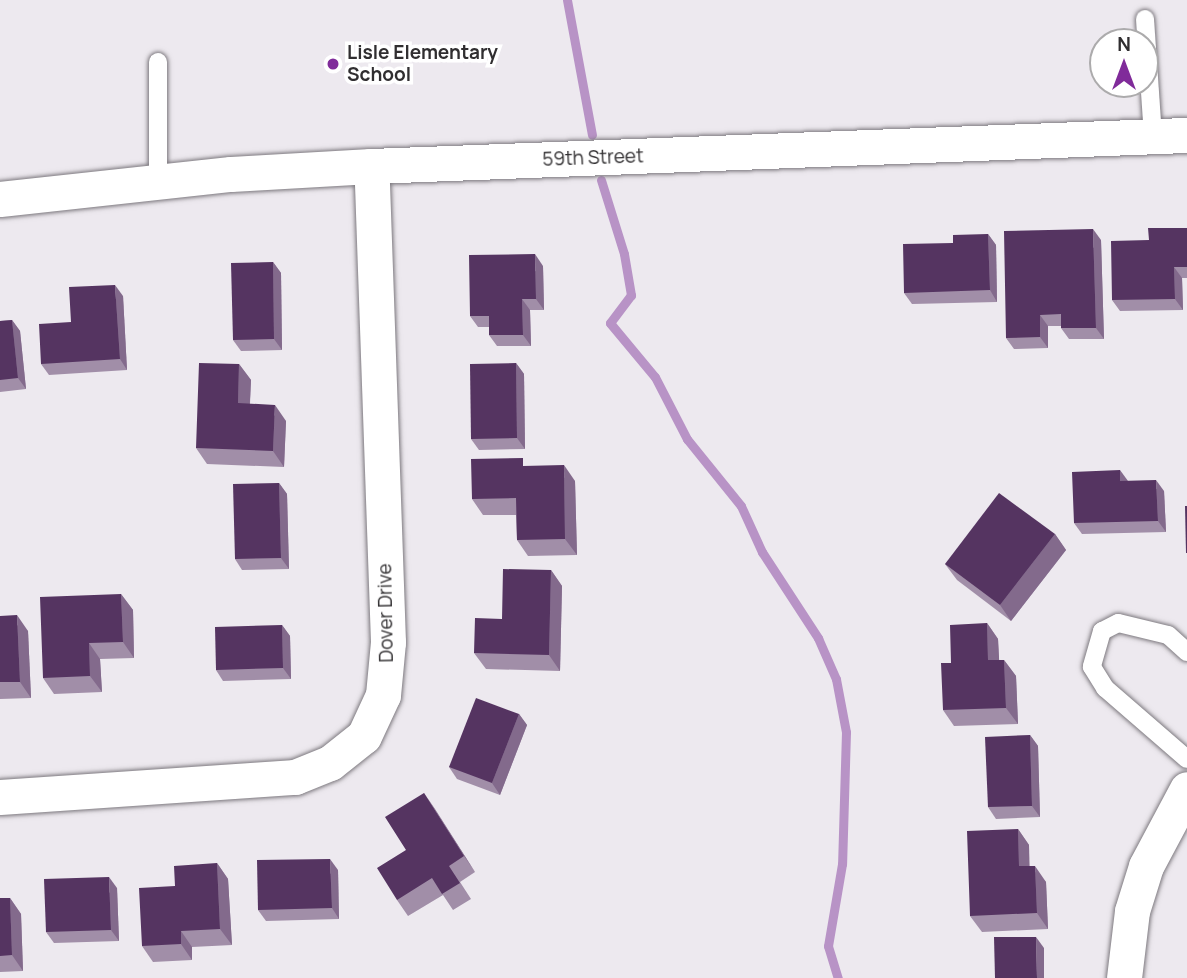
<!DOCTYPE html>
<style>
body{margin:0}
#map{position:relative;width:1187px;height:978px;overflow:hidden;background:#ede9ef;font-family:Manrope,sans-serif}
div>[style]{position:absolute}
.stream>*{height:9px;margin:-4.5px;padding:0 4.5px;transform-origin:4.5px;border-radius:4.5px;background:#b893c6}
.roads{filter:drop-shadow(0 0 2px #7d797f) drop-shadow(0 0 2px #7d797f)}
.service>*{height:18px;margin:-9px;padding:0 9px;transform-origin:9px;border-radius:9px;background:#fff}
.minor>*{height:35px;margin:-17.5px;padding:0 17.5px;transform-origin:17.5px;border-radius:17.5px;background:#fff}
.wall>*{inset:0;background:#a18ea8}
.shaded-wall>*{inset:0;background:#836a8c}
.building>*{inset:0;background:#553461}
.dots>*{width:19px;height:19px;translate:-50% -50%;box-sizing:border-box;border:4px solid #fff;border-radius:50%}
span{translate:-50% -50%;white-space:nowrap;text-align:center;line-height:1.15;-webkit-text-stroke:7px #fff;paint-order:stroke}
.poi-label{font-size:19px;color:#302e30;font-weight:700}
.left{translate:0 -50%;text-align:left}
.street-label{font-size:19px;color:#302e30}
.north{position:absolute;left:1089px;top:28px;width:70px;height:70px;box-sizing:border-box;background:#fff;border:2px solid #acabac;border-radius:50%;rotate:0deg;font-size:19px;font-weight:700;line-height:28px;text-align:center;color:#302e30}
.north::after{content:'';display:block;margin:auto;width:24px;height:32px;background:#802b9a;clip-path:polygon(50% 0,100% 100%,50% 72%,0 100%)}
</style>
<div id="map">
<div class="stream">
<i style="left:567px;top:0;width:137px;rotate:79.5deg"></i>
<i style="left:601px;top:180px;width:77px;rotate:72.7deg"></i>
<i style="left:624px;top:254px;width:42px;rotate:80.3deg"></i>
<i style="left:631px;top:295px;width:35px;rotate:127deg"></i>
<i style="left:610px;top:323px;width:70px;rotate:50.2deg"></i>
<i style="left:655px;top:377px;width:70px;rotate:62.7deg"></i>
<i style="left:687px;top:439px;width:86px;rotate:51.1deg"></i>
<i style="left:741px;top:506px;width:51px;rotate:65.5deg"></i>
<i style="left:762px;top:552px;width:103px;rotate:56.9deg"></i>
<i style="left:818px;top:638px;width:45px;rotate:66.3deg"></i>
<i style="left:836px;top:679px;width:54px;rotate:79.3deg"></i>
<i style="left:846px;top:732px;width:132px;rotate:91.7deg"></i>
<i style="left:842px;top:864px;width:83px;rotate:99.7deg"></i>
<i style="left:828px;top:946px;width:34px;rotate:73deg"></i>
</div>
<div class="roads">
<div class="service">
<i style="left:1145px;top:19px;width:118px;rotate:86.1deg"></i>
<i style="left:158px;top:62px;width:119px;rotate:90deg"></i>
<i style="left:1187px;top:652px;width:25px;rotate:-138deg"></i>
<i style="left:1168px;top:635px;width:51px;rotate:-166.5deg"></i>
<i style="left:1118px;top:623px;width:18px;rotate:153deg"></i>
<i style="left:1102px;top:631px;width:37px;rotate:106deg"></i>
<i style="left:1092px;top:667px;width:25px;rotate:58deg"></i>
<i style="left:1105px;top:688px;width:108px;rotate:40.9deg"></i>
</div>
<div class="minor">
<i style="left:0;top:199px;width:232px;rotate:-6.2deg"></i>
<i style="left:231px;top:174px;width:140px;rotate:-3.3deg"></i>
<i style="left:371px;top:166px;width:817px;rotate:-2.18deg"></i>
<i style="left:0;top:797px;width:296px;rotate:-3.9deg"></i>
<i style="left:295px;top:777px;width:38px;rotate:-22deg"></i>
<i style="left:330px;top:763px;width:43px;rotate:-38.5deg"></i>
<i style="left:364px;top:736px;width:45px;rotate:-65.1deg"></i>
<i style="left:383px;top:695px;width:53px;rotate:-84.6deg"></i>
<i style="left:388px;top:642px;width:476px;rotate:-92deg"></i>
<i style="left:1124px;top:978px;width:67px;rotate:-83.2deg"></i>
<i style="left:1132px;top:911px;width:47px;rotate:-72.7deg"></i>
<i style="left:1146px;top:866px;width:87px;rotate:-62deg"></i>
</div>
</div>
<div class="wall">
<i style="clip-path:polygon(1187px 228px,1187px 278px,1182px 278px,1183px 310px,1120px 311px,1112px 300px,1149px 240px)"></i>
<i style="clip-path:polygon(988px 234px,996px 245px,997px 302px,912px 304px,904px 293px,953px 243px)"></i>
<i style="clip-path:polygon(1101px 240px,1104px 339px,1069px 339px,1061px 328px,1061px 326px,1048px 326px,1048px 348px,1014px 349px,1006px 338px)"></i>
<i style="clip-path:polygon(273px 262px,281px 273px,282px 350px,241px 351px,233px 340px)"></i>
<i style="clip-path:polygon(543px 266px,544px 310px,530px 310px,531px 346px,497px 346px,489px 335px,489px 327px,478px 327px,470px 316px)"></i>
<i style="clip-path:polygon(123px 296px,127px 370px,49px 375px,41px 364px,71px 322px)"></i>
<i style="clip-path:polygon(12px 320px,20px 331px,26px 389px,0 392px,0 321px)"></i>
<i style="clip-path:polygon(516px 363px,524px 374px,525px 449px,479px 450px,471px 439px)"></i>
<i style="clip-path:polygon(239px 364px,251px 380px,250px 404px,286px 421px,284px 467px,207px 464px,196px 448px)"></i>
<i style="clip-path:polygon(528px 466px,575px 481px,577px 555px,528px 556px,517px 540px,516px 515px,483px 515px,472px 499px)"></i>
<i style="clip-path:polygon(1127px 481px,1164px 491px,1166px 532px,1082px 534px,1074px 523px)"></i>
<i style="clip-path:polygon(279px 483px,287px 494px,289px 569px,242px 570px,235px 559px)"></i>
<i style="clip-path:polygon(1055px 534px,1066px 550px,1011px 621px,957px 580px,945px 564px)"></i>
<i style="clip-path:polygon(551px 570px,562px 586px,560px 671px,486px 669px,474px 653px,502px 619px)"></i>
<i style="clip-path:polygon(121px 594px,133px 610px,134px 658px,100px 659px,102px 692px,54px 694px,43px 678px)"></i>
<i style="clip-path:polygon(0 616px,28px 631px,31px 698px,0 699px)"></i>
<i style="clip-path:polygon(987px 623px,998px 639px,999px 660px,1004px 660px,1016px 676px,1018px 724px,954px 726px,943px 710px,951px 663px)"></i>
<i style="clip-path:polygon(282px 625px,290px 636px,291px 679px,223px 681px,216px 670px)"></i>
<i style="clip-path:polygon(519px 714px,527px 725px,500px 795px,457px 779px,449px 767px)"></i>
<i style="clip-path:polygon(1030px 735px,1038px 746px,1040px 817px,996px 819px,988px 807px)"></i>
<i style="clip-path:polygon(424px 793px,475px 872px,460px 882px,471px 899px,453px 910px,443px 895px,408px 916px,397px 900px,406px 850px)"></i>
<i style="clip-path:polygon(1018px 829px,1029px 845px,1029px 866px,1046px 882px,1048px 929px,982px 932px,970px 916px)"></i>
<i style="clip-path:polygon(217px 863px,228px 879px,232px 945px,192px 947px,192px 960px,153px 962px,142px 946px,175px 886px)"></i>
<i style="clip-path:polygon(338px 870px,339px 919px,266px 921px,258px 910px)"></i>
<i style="clip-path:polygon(117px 888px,119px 941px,54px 943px,46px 932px)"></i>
<i style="clip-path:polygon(0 898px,10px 898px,21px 914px,23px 971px,0 972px)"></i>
</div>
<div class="shaded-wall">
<i style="clip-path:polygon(1093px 229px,1101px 240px,1104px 339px,1096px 328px)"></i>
<i style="clip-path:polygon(988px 234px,996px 245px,997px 302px,990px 290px)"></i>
<i style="clip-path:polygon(535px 254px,543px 266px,544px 310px,536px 299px)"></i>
<i style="clip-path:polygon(273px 262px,281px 273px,282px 350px,274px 339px)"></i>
<i style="clip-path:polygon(1174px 267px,1182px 278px,1183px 310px,1175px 299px)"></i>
<i style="clip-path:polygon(115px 285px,123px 296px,127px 370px,120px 359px)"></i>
<i style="clip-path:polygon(522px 299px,530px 310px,531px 346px,523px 335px)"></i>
<i style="clip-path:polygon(1040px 315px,1048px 326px,1048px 348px,1040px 337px)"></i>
<i style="clip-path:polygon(12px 320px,20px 331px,26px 389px,18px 378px)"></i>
<i style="clip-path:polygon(516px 363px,524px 374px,525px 449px,517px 438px)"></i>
<i style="clip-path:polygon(239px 364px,251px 380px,249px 419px,238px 403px)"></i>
<i style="clip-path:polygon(275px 405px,286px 421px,284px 467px,273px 451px)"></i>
<i style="clip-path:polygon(564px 465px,575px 481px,577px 555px,565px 539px)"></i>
<i style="clip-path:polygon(1120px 470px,1128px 481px,1120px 481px)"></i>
<i style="clip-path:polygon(1156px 480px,1164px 491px,1166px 532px,1158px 521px)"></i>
<i style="clip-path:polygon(279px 483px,287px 494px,289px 569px,281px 558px)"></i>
<i style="clip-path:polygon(1055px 534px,1066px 550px,1011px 621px,1000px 605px)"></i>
<i style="clip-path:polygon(551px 570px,562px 586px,560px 671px,549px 655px)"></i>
<i style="clip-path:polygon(121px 594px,133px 610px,134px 658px,123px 642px)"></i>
<i style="clip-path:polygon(17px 615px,28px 631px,31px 698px,20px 682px)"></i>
<i style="clip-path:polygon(987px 623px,998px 639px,1000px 676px,988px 660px)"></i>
<i style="clip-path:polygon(282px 625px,290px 636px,291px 679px,283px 668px)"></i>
<i style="clip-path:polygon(89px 643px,100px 659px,102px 692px,90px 676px)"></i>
<i style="clip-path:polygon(1004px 660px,1016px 676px,1018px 724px,1006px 708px)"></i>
<i style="clip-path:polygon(519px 714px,527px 725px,500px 795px,492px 783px)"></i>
<i style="clip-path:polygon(1030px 735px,1038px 746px,1040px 817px,1032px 806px)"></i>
<i style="clip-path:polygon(424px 793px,435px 809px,475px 872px,464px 856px)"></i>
<i style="clip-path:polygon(1018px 829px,1029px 845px,1030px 882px,1019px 866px)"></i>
<i style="clip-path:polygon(330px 859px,338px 870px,339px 919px,332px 908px)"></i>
<i style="clip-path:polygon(217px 863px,228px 879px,232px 945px,220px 929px)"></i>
<i style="clip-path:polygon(1035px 866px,1046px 882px,1048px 929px,1037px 913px)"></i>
<i style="clip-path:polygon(109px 877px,117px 888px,119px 941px,111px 930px)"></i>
<i style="clip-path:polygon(10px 898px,21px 914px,23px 971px,12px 955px)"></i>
<i style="clip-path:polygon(181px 931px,192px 947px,192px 960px,181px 944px)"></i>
<i style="clip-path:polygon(1036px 937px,1044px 948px,1044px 978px,1037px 978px)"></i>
</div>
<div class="building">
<i style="clip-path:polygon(1148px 228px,1187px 228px,1187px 267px,1174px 267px,1175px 299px,1112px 300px,1111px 241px,1149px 240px)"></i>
<i style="clip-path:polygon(1093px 229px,1096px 328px,1061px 328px,1061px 314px,1040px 315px,1040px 337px,1006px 338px,1004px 231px)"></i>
<i style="clip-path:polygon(988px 234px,990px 290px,904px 293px,903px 244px,953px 243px,953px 235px)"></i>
<i style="clip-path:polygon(535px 254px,536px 299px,522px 299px,523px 335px,489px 335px,489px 316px,470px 316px,469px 255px)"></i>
<i style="clip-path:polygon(273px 262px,274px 339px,233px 340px,231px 263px)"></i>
<i style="clip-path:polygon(115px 285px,120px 359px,41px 364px,39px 324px,71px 322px,69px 287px)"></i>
<i style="clip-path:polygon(12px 320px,18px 378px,0 380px,0 321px)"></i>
<i style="clip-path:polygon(199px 363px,239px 364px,238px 403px,275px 405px,273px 451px,196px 448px)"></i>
<i style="clip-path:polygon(516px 363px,517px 438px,471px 439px,470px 364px)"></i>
<i style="clip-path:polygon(523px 458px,523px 466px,564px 465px,565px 539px,517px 540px,516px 498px,472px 499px,471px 459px)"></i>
<i style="clip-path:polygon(1120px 470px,1120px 481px,1156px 480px,1158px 521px,1074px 523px,1072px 472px)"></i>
<i style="clip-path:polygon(279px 483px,281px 558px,235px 559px,233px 484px)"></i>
<i style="clip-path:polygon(999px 493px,1055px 534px,1000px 605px,945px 564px)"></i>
<i style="clip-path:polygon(1185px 506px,1187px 506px,1187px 553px,1186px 553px)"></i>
<i style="clip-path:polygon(503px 569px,551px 570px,549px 655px,474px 653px,475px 618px,502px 619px)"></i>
<i style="clip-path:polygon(121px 594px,123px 642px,89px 643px,90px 676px,43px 678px,40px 597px)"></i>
<i style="clip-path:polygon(17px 615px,20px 682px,0 682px,0 616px)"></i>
<i style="clip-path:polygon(987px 623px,988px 660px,1004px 660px,1006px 708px,943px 710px,941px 663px,951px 663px,950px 625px)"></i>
<i style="clip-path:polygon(282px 625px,283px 668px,216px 670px,215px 627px)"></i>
<i style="clip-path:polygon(476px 698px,519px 714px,492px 783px,449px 767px)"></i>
<i style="clip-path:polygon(1030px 735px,1032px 806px,988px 807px,985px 737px)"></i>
<i style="clip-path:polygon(424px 793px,464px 856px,449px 866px,460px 883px,442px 894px,432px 878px,397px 900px,377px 868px,406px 850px,385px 817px)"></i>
<i style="clip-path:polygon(1018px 829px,1019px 866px,1035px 866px,1037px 913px,970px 916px,967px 831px)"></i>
<i style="clip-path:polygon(330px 859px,332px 908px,258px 910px,257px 860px)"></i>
<i style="clip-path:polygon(217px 863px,220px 929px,181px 931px,181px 944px,142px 946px,139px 888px,175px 886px,174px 866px)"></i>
<i style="clip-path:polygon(109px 877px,111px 930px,46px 932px,44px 879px)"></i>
<i style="clip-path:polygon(0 898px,10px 898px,12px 955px,0 956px)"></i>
<i style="clip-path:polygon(994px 937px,1036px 937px,1037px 978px,995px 978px)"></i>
</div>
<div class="dots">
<i style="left:333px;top:64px;background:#802b9a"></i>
</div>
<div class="poi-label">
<span class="left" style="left:347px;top:64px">Lisle Elementary<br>School</span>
</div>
<div class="street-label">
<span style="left:593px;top:158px;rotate:-2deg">59th Street</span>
<span style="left:386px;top:613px;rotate:-91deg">Dover Drive</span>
</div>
<div class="north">N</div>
</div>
